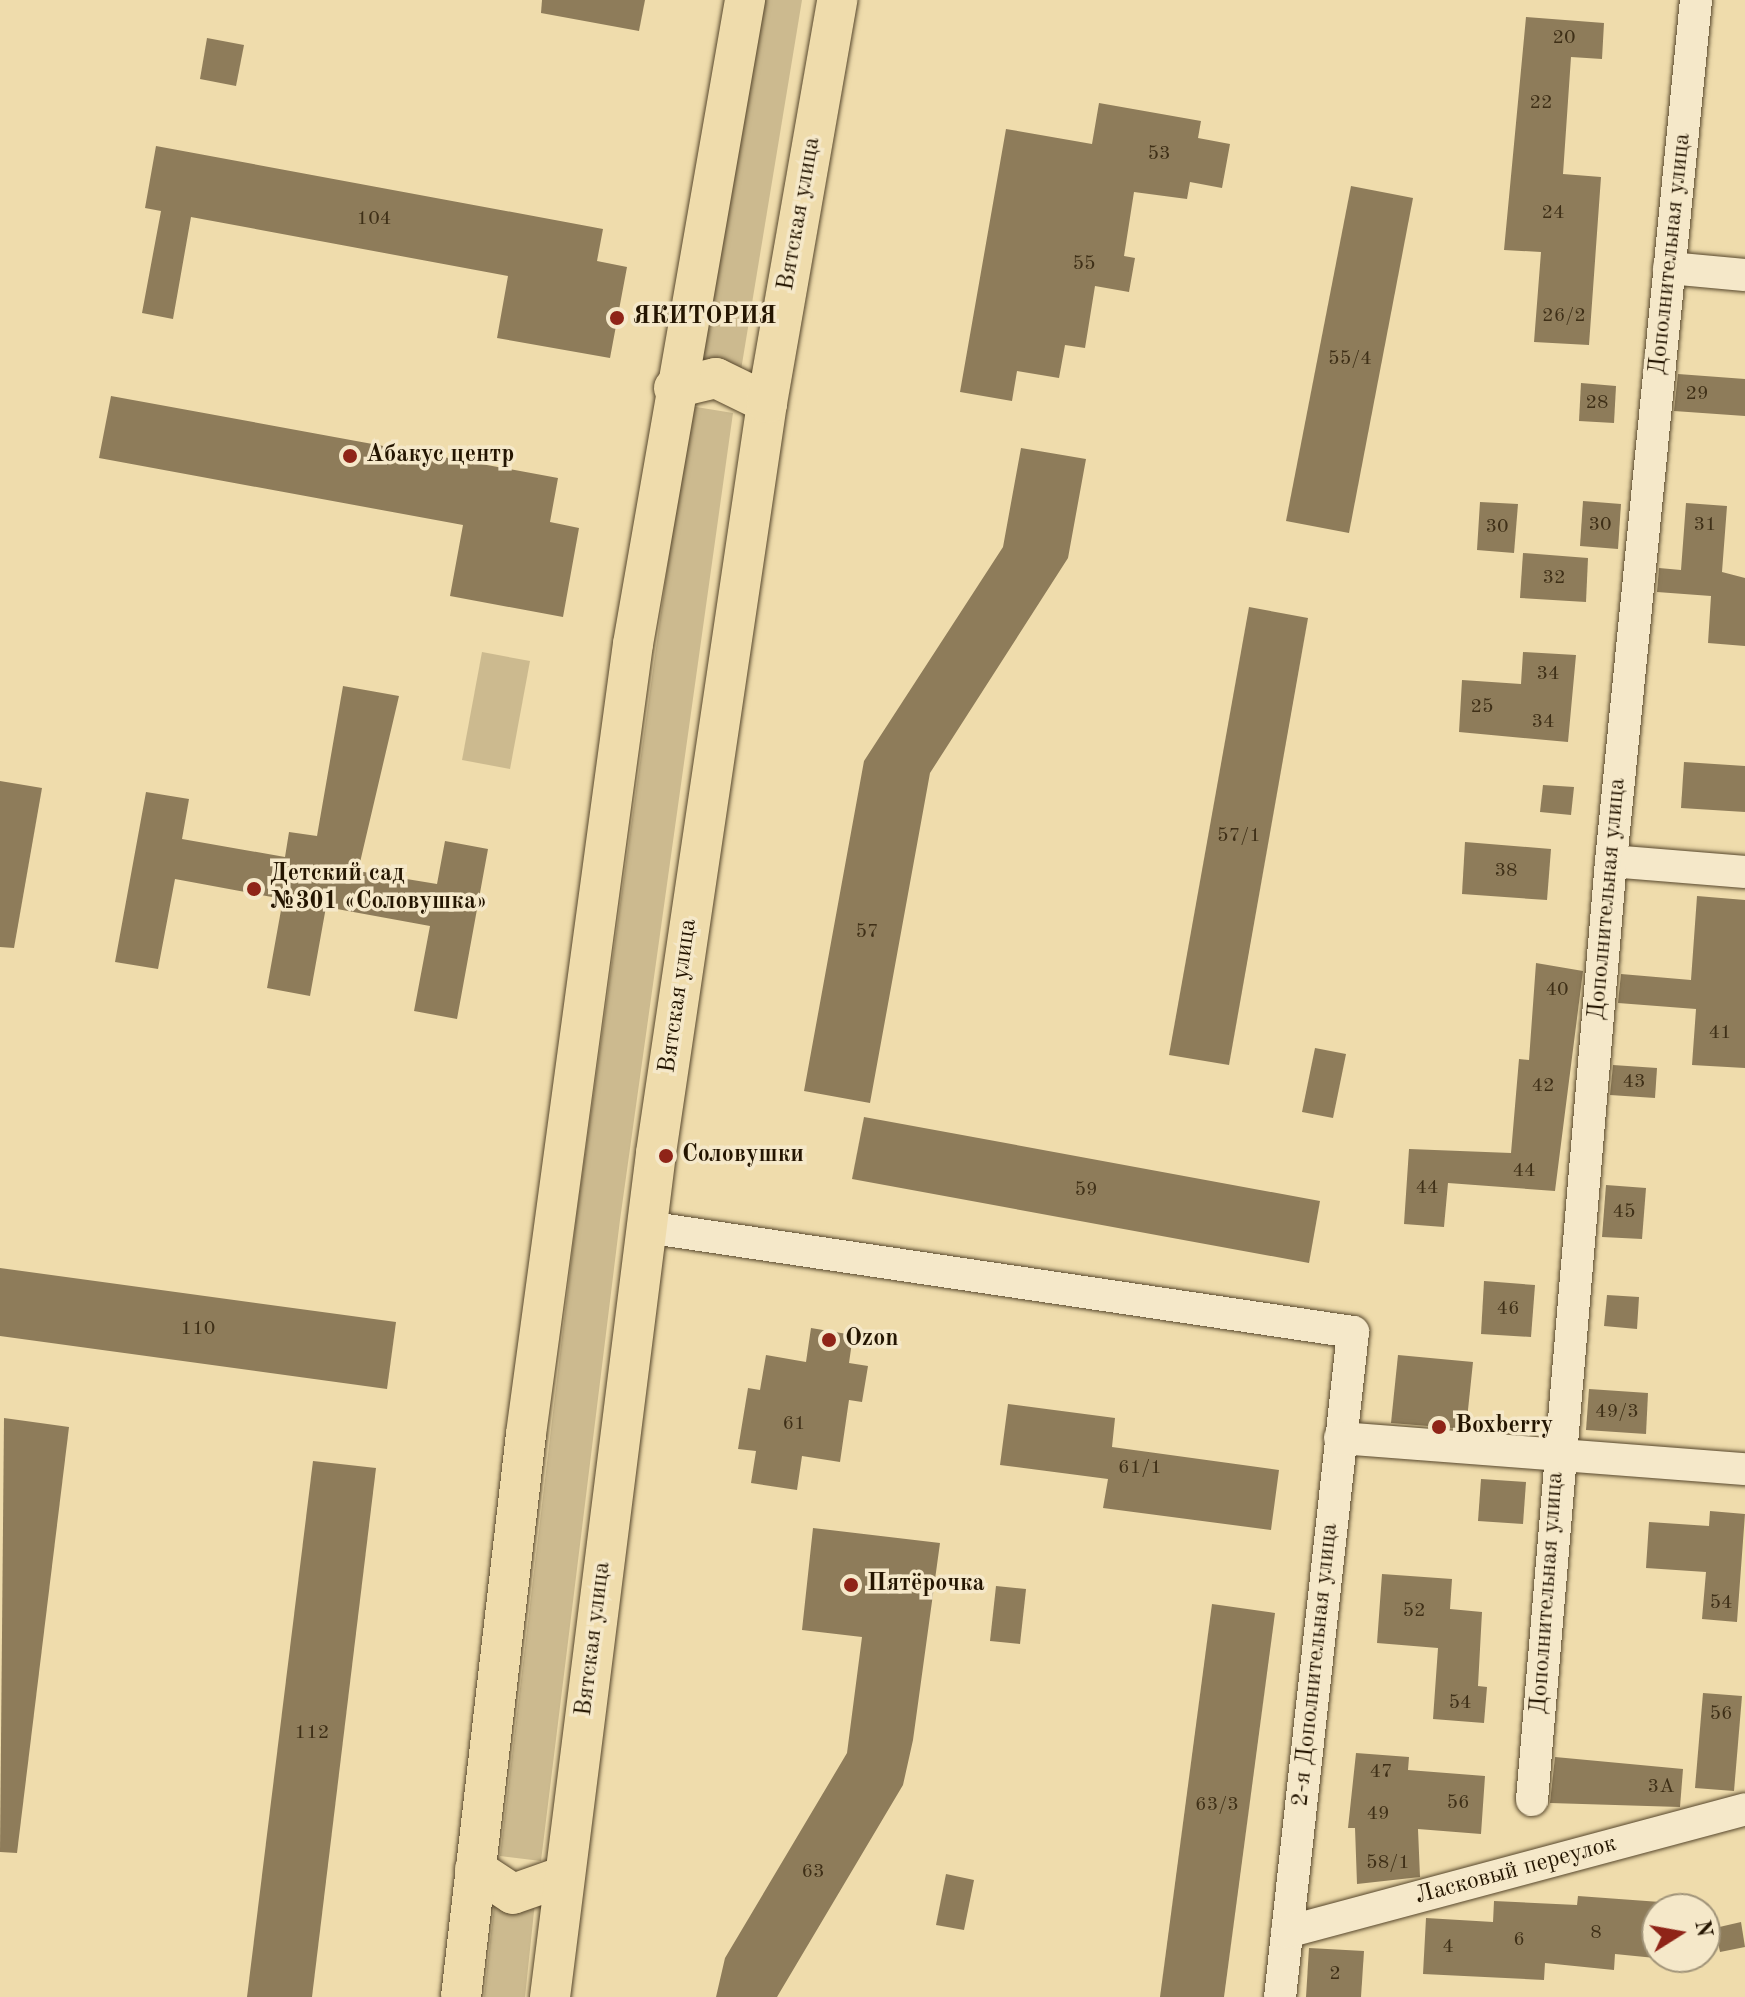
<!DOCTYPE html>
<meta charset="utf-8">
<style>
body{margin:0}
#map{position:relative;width:1745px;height:1997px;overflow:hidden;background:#efdcac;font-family:"Old Standard TT",serif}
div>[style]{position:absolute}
.green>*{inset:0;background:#ccba8f}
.building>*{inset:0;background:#8e7c5a}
.roads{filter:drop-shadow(0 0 2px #57472c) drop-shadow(0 0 2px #57472c)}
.minor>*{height:32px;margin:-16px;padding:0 16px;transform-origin:16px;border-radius:16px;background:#f5e8c9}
.major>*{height:40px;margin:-20px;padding:0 20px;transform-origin:20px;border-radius:20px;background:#efdcac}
.dots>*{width:22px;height:22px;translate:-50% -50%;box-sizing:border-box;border:4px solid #f5e8c9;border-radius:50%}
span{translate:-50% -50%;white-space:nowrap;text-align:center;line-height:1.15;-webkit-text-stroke:7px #f5e8c9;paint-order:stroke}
.number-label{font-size:20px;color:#3e2f17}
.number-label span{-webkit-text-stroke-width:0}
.street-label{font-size:24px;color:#241501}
.poi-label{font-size:24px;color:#241501;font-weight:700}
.left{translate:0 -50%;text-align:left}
.north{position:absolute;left:1641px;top:1893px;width:80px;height:80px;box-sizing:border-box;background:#f5e8c9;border:2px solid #a19479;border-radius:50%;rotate:79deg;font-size:22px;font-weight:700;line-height:32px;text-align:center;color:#241501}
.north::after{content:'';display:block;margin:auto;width:28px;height:36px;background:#8f2418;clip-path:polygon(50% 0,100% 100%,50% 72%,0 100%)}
</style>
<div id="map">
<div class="green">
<i style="clip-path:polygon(762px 0,802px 0,741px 370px,693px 364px)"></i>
<i style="clip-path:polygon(690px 406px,733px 413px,620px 1220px,541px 1861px,500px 1856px,577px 1212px)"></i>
<i style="clip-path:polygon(482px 652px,530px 661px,510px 769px,462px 760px)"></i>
<i style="clip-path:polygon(495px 1898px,535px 1902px,525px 1997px,484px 1997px)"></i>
</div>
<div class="building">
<i style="clip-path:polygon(542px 0,645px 0,639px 31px,541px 13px)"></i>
<i style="clip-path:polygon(1526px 17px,1604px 23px,1602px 59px,1571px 57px,1563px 174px,1601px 177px,1589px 345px,1534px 342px,1541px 252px,1504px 250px)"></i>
<i style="clip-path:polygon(207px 38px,244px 45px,236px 86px,200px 79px)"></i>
<i style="clip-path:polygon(1099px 103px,1201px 121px,1198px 138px,1230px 144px,1222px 188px,1190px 182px,1187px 199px,1134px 192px,1124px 256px,1135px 258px,1129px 292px,1095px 286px,1085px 348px,1065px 345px,1059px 378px,1017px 371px,1012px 401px,960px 392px,1006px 129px,1092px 144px)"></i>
<i style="clip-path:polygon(156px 146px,603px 229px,597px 261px,627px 267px,610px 358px,497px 338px,508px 276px,191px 217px,173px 319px,142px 313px,161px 211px,145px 208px)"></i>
<i style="clip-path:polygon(1351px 186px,1413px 198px,1349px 533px,1286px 521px)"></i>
<i style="clip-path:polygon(1678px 374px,1745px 379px,1745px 416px,1674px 411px)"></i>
<i style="clip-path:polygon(1581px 383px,1616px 386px,1614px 423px,1579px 421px)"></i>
<i style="clip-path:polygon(111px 396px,558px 478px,550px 522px,579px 528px,563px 617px,450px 596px,463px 525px,99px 458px)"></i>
<i style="clip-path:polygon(1021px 448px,1086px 459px,1068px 558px,930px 773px,870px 1103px,804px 1091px,864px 761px,1003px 547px)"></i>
<i style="clip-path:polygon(1583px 501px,1621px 504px,1618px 549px,1580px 546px)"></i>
<i style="clip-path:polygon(1480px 502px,1518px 504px,1514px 553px,1477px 550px)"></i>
<i style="clip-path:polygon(1686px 503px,1727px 506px,1722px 572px,1745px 578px,1745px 646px,1708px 643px,1711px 596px,1657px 592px,1659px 568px,1681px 570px)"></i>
<i style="clip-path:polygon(1523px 553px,1588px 558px,1586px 602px,1520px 598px)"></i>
<i style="clip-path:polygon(1249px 607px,1308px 618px,1229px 1065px,1169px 1055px)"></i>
<i style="clip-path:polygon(1523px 652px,1576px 655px,1568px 742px,1459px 732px,1462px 680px,1521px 684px)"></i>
<i style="clip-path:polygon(343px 686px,399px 696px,358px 871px,437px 884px,445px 841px,488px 849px,457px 1019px,414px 1011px,430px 926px,326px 907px,310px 996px,267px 988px,283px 899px,175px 879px,158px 969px,115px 962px,146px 792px,189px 799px,182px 839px,285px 857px,289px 832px,317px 836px)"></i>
<i style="clip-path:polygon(1684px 762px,1745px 766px,1745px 812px,1681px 808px)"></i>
<i style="clip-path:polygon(0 781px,42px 788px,14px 948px,0 947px)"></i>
<i style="clip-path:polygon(1543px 785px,1574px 787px,1571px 815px,1540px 812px)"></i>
<i style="clip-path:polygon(1465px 842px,1551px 849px,1547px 900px,1462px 894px)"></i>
<i style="clip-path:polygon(1697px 896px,1745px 900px,1745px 1068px,1692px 1065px,1696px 1009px,1618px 1003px,1621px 974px,1691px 980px)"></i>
<i style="clip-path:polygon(1536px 963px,1583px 971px,1555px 1191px,1448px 1183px,1444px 1227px,1404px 1224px,1409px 1149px,1511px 1153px,1519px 1059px,1529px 1060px)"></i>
<i style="clip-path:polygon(1315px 1048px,1346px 1054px,1333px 1118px,1302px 1112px)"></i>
<i style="clip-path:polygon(1613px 1065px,1657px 1068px,1655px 1098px,1610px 1095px)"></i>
<i style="clip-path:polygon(864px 1117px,1320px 1201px,1309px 1263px,852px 1179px)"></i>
<i style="clip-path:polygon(1606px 1185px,1646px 1188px,1642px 1239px,1602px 1237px)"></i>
<i style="clip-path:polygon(0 1268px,396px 1322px,387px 1389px,0 1336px)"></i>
<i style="clip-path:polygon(1484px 1281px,1535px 1285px,1531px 1337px,1481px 1334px)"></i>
<i style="clip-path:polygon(1607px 1295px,1639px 1297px,1637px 1329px,1604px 1326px)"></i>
<i style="clip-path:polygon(811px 1328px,853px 1335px,849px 1363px,868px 1366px,862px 1402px,849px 1400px,840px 1462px,802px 1456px,797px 1490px,751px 1483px,756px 1451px,738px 1449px,748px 1388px,760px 1390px,766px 1355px,806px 1362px)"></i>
<i style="clip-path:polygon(1398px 1355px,1473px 1362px,1466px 1429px,1391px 1423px)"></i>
<i style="clip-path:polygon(1589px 1389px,1648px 1393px,1646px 1434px,1586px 1430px)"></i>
<i style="clip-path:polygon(1008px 1404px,1115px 1418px,1112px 1447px,1279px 1470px,1271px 1530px,1103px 1508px,1108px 1479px,1000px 1465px)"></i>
<i style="clip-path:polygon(4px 1418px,69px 1427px,17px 1853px,0 1852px)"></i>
<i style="clip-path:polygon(313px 1461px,376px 1468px,312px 1997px,247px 1997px)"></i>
<i style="clip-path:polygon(1481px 1479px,1526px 1482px,1523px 1524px,1478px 1521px)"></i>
<i style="clip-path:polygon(1710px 1511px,1745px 1514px,1737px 1622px,1702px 1619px,1706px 1572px,1646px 1568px,1649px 1522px,1709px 1526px)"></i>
<i style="clip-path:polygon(813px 1528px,940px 1543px,913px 1740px,903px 1785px,777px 1997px,716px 1997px,725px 1958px,847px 1753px,862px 1637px,802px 1630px)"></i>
<i style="clip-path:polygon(1382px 1574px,1452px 1579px,1450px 1609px,1482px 1612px,1478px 1686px,1487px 1687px,1484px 1723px,1433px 1719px,1438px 1648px,1377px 1643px)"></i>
<i style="clip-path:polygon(996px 1586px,1026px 1589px,1020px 1644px,990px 1641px)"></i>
<i style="clip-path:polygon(1212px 1604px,1275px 1613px,1224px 1997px,1160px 1997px)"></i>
<i style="clip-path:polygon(1703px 1693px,1742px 1696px,1734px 1791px,1695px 1788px)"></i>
<i style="clip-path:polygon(1356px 1753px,1409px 1757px,1408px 1770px,1485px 1776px,1481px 1834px,1418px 1829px,1420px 1877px,1357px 1884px,1355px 1828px,1348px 1828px)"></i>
<i style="clip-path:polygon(1555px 1757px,1683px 1769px,1680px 1807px,1550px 1803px)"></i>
<i style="clip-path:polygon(946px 1874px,974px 1880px,964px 1930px,936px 1925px)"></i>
<i style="clip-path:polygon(1578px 1896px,1660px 1902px,1655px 1958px,1615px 1954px,1614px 1970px,1545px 1963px,1544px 1980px,1423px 1974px,1426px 1918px,1493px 1922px,1494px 1901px,1577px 1905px)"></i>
<i style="clip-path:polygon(1741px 1922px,1745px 1947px,1720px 1952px,1715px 1928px)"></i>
<i style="clip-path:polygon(1309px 1948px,1364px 1951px,1361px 1997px,1306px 1997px)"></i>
</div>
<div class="roads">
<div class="minor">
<i style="left:1669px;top:268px;width:76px;rotate:5.3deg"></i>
<i style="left:1611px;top:861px;width:134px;rotate:4.7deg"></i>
<i style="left:646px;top:1227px;width:715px;rotate:8.45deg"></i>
<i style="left:1353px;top:1332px;width:669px;rotate:96.26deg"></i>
<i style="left:1340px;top:1438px;width:406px;rotate:4.4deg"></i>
<i style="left:1532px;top:1800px;width:942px;rotate:-85.19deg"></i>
<i style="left:1611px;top:861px;width:865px;rotate:-84.36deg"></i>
<i style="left:1287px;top:1932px;width:474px;rotate:-15deg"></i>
</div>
<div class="major">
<i style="left:674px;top:388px;width:43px;rotate:-13.4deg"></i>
<i style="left:716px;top:378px;width:57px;rotate:26.1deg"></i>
<i style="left:475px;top:1869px;width:45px;rotate:33.3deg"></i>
<i style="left:513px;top:1894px;width:54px;rotate:-19.4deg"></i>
<i style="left:461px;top:1997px;width:567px;rotate:-83.41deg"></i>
<i style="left:526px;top:1434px;width:797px;rotate:-82.29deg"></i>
<i style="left:633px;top:644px;width:654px;rotate:-80.13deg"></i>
<i style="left:550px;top:1997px;width:851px;rotate:-82.84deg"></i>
<i style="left:656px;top:1153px;width:758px;rotate:-81.58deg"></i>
<i style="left:767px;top:403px;width:409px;rotate:-80.1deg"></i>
</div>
</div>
<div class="dots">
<i style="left:617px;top:318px;background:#8f2418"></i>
<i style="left:350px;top:456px;background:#8f2418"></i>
<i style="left:254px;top:889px;background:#8f2418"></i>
<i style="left:666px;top:1156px;background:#8f2418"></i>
<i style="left:829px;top:1340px;background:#8f2418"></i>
<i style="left:1439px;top:1427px;background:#8f2418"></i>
<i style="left:851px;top:1585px;background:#8f2418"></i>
</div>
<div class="number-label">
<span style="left:1564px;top:38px">20</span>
<span style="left:1541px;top:103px">22</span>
<span style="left:1159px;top:154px">53</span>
<span style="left:1553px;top:213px">24</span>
<span style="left:374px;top:219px">104</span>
<span style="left:1084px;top:264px">55</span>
<span style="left:1564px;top:316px">26/2</span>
<span style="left:1350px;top:359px">55/4</span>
<span style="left:1697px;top:394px">29</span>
<span style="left:1597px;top:403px">28</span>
<span style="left:1600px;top:525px">30</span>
<span style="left:1705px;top:525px">31</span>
<span style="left:1497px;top:527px">30</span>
<span style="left:1554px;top:578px">32</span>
<span style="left:1548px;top:674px">34</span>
<span style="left:1482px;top:707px">25</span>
<span style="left:1543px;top:722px">34</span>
<span style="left:1239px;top:836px">57/1</span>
<span style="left:1506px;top:871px">38</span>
<span style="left:867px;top:932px">57</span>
<span style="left:1557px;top:990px">40</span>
<span style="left:1720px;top:1033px">41</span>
<span style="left:1634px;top:1082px">43</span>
<span style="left:1543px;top:1086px">42</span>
<span style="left:1524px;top:1171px">44</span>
<span style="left:1427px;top:1188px">44</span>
<span style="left:1086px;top:1190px">59</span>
<span style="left:1624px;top:1212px">45</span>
<span style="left:1508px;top:1309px">46</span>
<span style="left:198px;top:1329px">110</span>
<span style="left:1617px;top:1412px">49/3</span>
<span style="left:794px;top:1424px">61</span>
<span style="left:1140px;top:1468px">61/1</span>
<span style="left:1721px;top:1603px">54</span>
<span style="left:1414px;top:1611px">52</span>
<span style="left:1460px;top:1703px">54</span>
<span style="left:1721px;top:1714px">56</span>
<span style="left:312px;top:1733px">112</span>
<span style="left:1381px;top:1772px">47</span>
<span style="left:1661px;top:1787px">3А</span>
<span style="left:1458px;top:1803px">56</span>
<span style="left:1217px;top:1805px">63/3</span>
<span style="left:1378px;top:1814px">49</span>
<span style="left:1388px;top:1863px">58/1</span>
<span style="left:813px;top:1872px">63</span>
<span style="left:1596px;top:1933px">8</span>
<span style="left:1519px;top:1940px">6</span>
<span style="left:1448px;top:1947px">4</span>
<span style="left:1335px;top:1974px">2</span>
</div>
<div class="street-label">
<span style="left:800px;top:214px;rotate:-80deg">Вятская улица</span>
<span style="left:1671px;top:254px;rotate:-84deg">Дополнительная улица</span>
<span style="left:1608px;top:899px;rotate:-85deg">Дополнительная улица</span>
<span style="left:679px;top:996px;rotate:-82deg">Вятская улица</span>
<span style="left:1548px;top:1593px;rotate:-86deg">Дополнительная улица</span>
<span style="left:594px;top:1639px;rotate:-83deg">Вятская улица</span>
<span style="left:1316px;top:1665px;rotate:-84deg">2-я Дополнительная улица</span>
<span style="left:1516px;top:1871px;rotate:-15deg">Ласковый переулок</span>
</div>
<div class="poi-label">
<span class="left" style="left:633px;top:318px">ЯКИТОРИЯ</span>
<span class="left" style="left:366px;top:456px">Абакус центр</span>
<span class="left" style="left:270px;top:889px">Детский сад<br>№301 «Соловушка»</span>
<span class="left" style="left:682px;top:1156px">Соловушки</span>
<span class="left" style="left:845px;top:1340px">Ozon</span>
<span class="left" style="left:1455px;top:1427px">Boxberry</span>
<span class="left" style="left:867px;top:1585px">Пятёрочка</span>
</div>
<div class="north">N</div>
</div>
